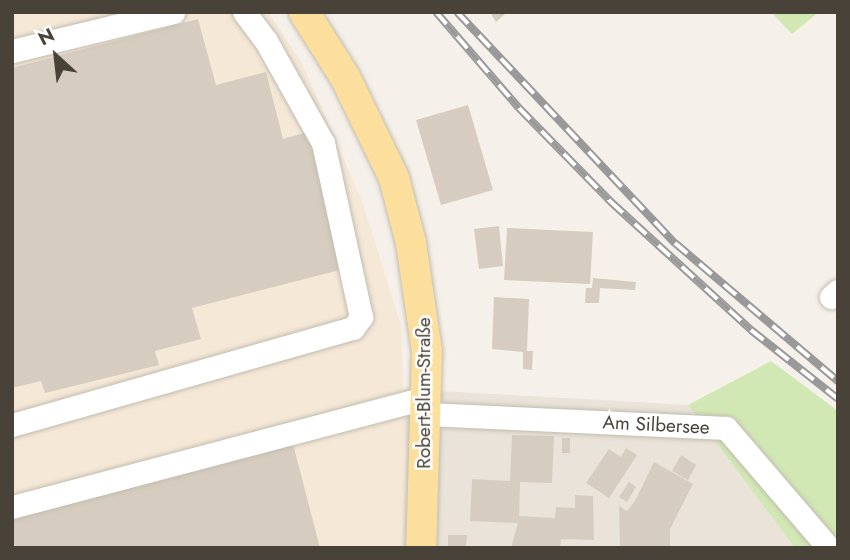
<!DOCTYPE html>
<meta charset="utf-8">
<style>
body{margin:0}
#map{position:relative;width:850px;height:560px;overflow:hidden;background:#f5f1ea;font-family:Jost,sans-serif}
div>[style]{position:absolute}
.residential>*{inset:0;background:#e9e3d9}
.commercial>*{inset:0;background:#f5e8d7}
.green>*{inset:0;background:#d1e8b5}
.building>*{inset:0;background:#d6cdc0}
.roads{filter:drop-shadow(0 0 2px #c3bcb0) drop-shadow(0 0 2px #c3bcb0)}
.minor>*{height:23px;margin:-11.5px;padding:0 11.5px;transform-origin:11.5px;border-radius:11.5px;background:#fff}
.major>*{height:30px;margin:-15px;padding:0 15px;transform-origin:15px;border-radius:15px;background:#fcdf9c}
.rail>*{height:8px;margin-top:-4px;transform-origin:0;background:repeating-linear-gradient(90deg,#fff 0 16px,#999 0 32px);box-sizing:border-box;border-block:2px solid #999}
span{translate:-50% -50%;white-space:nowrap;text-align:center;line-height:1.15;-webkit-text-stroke:5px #fff;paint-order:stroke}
.street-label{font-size:19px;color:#494238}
.frame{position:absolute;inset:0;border:14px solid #494238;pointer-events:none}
.north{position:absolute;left:21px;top:21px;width:70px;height:70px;-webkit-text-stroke:5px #fff;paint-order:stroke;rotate:333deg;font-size:19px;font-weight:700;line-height:28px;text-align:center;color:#494238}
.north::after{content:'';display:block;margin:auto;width:24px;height:32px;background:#494238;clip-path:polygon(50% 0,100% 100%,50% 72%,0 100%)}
</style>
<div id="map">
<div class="residential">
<i style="clip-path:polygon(404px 389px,688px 405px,795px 548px,402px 548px)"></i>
</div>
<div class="commercial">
<i style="clip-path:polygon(12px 12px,268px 12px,302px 63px,362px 201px,401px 325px,406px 453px,402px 548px,12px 548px)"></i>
</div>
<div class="green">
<i style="clip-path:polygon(771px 12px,819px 12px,792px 34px)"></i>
<i style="clip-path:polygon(771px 361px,838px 411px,838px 548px,795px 548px,688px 405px)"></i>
</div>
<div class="building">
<i style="clip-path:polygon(490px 12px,504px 12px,505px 14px,496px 22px)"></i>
<i style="clip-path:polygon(198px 19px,216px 85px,266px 72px,283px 139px,308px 132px,344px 269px,192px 308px,201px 339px,155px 351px,159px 365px,45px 393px,41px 381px,12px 388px,12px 68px)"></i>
<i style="clip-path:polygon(468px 105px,493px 190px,441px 205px,416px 120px)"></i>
<i style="clip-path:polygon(499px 226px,503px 266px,479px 269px,474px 229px)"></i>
<i style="clip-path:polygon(507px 228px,593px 232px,590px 284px,504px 280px)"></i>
<i style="clip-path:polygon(593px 278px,636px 282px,635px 290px,600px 288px,599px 303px,585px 303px,586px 288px,592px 288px)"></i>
<i style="clip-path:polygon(494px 297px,529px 299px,527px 351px,533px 351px,532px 370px,523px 369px,523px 352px,492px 349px)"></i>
<i style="clip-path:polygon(512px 435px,554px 436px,552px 483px,520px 482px,519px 516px,555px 518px,556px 507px,575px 508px,575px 495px,593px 496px,594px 540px,561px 539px,560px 548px,511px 548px,518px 523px,470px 521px,472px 479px,510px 481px)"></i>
<i style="clip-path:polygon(562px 438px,570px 438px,570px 453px,562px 453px)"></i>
<i style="clip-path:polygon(293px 444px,320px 548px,12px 548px,12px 519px)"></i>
<i style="clip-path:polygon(626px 448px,637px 455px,609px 498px,586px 483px,609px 449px,621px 457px)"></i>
<i style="clip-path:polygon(681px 455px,696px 465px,688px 480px,672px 471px)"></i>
<i style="clip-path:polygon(654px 462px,693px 484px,670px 529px,670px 548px,620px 548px,619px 506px,627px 511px,635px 501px)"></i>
<i style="clip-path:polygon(629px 482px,636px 487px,627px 502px,619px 497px)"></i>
<i style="clip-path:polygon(448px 535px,467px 535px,466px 548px,448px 548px)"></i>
</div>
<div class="roads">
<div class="minor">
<i style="left:12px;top:51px;width:166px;rotate:-13.6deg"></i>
<i style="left:831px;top:297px;width:9px;rotate:-41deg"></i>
<i style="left:428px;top:414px;width:298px;rotate:2.7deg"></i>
<i style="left:726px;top:428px;width:158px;rotate:49.4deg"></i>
<i style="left:12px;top:425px;width:355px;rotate:-15.9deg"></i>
<i style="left:353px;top:328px;width:14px;rotate:-54deg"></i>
<i style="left:361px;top:317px;width:178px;rotate:-102.3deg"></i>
<i style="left:323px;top:143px;width:117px;rotate:-119.2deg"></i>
<i style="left:266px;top:41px;width:36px;rotate:-127deg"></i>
<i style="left:12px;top:507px;width:430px;rotate:-14.8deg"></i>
</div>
<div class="major">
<i style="left:304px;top:12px;width:77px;rotate:57.8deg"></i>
<i style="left:345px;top:77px;width:112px;rotate:64.1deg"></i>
<i style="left:394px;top:178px;width:67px;rotate:75.3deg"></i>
<i style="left:411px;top:243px;width:109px;rotate:81.6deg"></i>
<i style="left:427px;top:351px;width:197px;rotate:91.7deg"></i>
</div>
</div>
<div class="rail">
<i style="left:436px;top:12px;width:127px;rotate:49.2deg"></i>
<i style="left:519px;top:108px;width:132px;rotate:45.6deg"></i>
<i style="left:611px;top:202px;width:190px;rotate:42.4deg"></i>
<i style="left:751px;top:330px;width:111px;rotate:38.4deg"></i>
<i style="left:457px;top:12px;width:318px;rotate:46.7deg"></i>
<i style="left:675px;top:243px;width:214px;rotate:40.3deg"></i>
</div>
<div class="street-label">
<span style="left:424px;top:393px;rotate:-90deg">Robert-Blum-Straße</span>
<span style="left:656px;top:425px;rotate:3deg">Am Silbersee</span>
</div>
<div class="frame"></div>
<div class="north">N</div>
</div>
